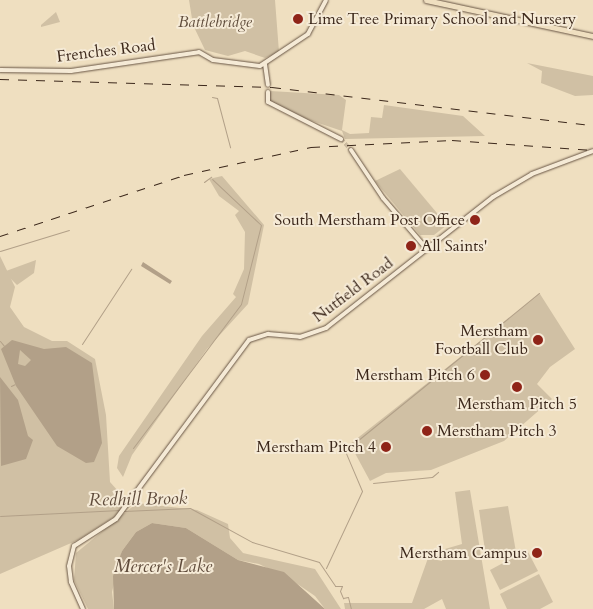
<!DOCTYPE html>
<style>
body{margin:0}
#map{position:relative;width:593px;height:609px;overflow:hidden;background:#efdfc0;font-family:Cardo,serif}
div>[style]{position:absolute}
.green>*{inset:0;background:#d0c0a4}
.water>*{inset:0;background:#b2a088}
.stream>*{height:1px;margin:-0.5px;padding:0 0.5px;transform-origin:0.5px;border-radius:0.5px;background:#b2a088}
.minor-tunnel>*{height:4px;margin-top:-2px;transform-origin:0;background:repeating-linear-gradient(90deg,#cbba9f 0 4px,transparent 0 6px)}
.roads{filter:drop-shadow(0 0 1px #685544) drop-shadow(0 0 1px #685544)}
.minor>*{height:4px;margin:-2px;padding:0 2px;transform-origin:2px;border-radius:2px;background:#f5ead6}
.major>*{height:5px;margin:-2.5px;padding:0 2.5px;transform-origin:2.5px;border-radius:2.5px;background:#efdfc0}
.rail>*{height:1px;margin-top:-0.5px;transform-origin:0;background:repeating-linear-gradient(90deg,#3b271a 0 9px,transparent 0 18px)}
.dots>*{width:14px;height:14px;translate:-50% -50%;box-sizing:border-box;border:2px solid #f5ead6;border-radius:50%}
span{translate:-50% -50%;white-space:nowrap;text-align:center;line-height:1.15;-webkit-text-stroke:4px #f5ead6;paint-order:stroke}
.poi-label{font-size:16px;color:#3b271a}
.left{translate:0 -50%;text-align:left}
.right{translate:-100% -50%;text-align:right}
.park-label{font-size:16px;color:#604d3c;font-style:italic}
.street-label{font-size:16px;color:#3b271a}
.water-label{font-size:18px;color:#5f4b3b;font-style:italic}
</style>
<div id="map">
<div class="green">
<i style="clip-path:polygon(189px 0,275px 0,279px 52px,265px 58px,245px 51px,228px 56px,205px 50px,193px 25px)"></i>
<i style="clip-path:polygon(56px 12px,60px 22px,41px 27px,41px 25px)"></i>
<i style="clip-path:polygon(527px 63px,593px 76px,593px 95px,575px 96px,541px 83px,542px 71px)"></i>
<i style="clip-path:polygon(270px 91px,339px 95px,346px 100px,342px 130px,350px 134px,369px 133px,371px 117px,382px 118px,384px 105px,463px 116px,485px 136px,345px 139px,342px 131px,292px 114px,269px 100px)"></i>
<i style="clip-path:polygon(400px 169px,447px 225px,434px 235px,420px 235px,375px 181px)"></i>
<i style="clip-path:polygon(222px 176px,264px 225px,248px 304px,207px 349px,132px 455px,123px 477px,117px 468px,119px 456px,202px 336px,236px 297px,233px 294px,244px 269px,245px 232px,235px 215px,239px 211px,219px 196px,209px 179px)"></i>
<i style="clip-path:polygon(0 256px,15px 287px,10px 307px,24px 327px,52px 341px,67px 341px,95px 359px,106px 415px,110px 482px,126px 500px,118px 502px,122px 509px,114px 517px,78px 540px,0 574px)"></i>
<i style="clip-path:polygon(36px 260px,34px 273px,17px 285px,7px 275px,6px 271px)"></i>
<i style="clip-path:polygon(540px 294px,575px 349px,550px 367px,537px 384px,552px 399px,504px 441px,431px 470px,386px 473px,370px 481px,350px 444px)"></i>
<i style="clip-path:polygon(470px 490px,490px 609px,446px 609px,442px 599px,424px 609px,345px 609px,344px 603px,412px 603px,428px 558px,442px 561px,445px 549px,462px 544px,455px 492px)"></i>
<i style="clip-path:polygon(137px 503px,197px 510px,228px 524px,230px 538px,243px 553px,315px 569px,341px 609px,325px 609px,315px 596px,293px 581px,259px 564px,238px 560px,186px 528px,152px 523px,136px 532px,122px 551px,112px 592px,114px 609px,88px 609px,74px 580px,76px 553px)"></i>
<i style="clip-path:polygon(508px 506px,516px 552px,486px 557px,479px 510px)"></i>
<i style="clip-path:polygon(527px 550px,538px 571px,500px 590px,490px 570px)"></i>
<i style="clip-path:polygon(539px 574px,553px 602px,540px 609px,507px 609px,500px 594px)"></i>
</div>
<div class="water">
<i style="clip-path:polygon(143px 262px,172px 281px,170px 284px,141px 266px)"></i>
<i style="clip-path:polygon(evenodd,12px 340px,44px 349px,66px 347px,92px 363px,102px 443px,94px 462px,86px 463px,57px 446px,16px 386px,1px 349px,12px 340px,20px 350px,31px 360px,25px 366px,18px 364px,20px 350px)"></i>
<i style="clip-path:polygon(0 377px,18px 400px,28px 436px,33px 440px,26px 459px,1px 466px)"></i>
<i style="clip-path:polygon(152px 523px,186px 528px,238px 560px,284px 572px,325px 609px,114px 609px,113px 576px,122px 551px,136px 532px)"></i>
</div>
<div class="stream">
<i style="left:212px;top:97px;width:5px;rotate:11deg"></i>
<i style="left:217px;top:98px;width:51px;rotate:75.1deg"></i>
<i style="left:204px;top:182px;width:9px;rotate:-36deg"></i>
<i style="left:0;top:251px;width:72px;rotate:-16.9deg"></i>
<i style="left:0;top:341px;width:6px;rotate:51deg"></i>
<i style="left:82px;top:344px;width:90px;rotate:-56.8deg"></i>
<i style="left:11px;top:386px;width:4px;rotate:-27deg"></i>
<i style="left:352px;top:445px;width:241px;rotate:-39.1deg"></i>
<i style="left:133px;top:448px;width:180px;rotate:-53.1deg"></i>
<i style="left:241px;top:304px;width:81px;rotate:-75.8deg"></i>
<i style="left:261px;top:225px;width:67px;rotate:-136.8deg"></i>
<i style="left:373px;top:483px;width:59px;rotate:-5.8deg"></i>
<i style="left:432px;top:477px;width:8px;rotate:-40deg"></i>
<i style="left:124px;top:511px;width:66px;rotate:-2.6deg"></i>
<i style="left:190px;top:508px;width:71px;rotate:28.7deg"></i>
<i style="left:252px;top:542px;width:70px;rotate:16.6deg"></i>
<i style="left:319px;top:562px;width:29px;rotate:56deg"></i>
<i style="left:335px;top:586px;width:7px"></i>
<i style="left:342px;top:586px;width:5px;rotate:112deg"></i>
<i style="left:340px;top:591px;width:8px;rotate:67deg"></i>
<i style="left:343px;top:598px;width:5px;rotate:-11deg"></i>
<i style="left:348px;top:597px;width:12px;rotate:76deg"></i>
<i style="left:0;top:516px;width:120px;rotate:-2.9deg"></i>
<i style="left:326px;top:568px;width:85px;rotate:-64.9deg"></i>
<i style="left:362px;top:491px;width:43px;rotate:-113deg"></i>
<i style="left:345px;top:451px;width:6px;rotate:-45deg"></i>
</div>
<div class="minor-tunnel">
<i style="left:341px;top:139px;width:15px;rotate:48deg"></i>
</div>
<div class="roads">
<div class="minor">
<i style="left:265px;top:64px;width:21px;rotate:82deg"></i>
<i style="left:0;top:70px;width:71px;rotate:0.8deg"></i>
<i style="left:71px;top:71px;width:129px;rotate:-8.4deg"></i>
<i style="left:199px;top:52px;width:16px;rotate:30deg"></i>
<i style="left:213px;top:60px;width:47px;rotate:7.3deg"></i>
<i style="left:260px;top:66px;width:58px;rotate:-33.7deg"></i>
<i style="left:308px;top:34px;width:38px;rotate:-62deg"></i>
<i style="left:268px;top:92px;width:10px;rotate:90deg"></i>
<i style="left:268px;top:102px;width:82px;rotate:26.9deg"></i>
<i style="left:351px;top:150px;width:58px;rotate:56.3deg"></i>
<i style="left:383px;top:198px;width:65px;rotate:49.4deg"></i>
<i style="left:83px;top:609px;width:30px;rotate:-114deg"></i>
<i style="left:71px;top:582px;width:16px;rotate:-97deg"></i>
<i style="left:69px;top:566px;width:21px;rotate:-76deg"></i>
<i style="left:74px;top:546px;width:50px;rotate:-32.7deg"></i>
<i style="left:116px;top:519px;width:223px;rotate:-53.4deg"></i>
<i style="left:249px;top:340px;width:20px;rotate:-18deg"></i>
<i style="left:268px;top:334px;width:32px;rotate:5deg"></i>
<i style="left:300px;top:337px;width:28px;rotate:-19deg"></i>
<i style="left:326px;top:328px;width:212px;rotate:-38.1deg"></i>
<i style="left:493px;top:197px;width:45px;rotate:-30.5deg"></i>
<i style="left:532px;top:174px;width:65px;rotate:-20.7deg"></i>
</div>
<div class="major">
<i style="left:426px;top:0;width:171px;rotate:12.2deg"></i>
</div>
</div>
<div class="rail">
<i style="left:0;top:79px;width:272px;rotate:1.7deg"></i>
<i style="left:272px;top:87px;width:323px;rotate:6.8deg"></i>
<i style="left:0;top:236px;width:194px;rotate:-18.3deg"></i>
<i style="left:184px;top:175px;width:130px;rotate:-12.4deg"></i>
<i style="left:311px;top:147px;width:141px;rotate:-2.8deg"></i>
<i style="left:452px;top:140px;width:141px;rotate:4.1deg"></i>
</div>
<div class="dots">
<i style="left:298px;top:19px;background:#8f2418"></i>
<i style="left:475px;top:220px;background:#8f2418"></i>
<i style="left:411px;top:246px;background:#8f2418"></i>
<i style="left:538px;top:340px;background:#8f2418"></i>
<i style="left:485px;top:375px;background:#8f2418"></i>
<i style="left:517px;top:387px;background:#8f2418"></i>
<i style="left:427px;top:431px;background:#8f2418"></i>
<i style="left:386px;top:447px;background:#8f2418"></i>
<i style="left:537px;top:553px;background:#8f2418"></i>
</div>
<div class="poi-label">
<span class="left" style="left:308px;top:19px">Lime Tree Primary School and Nursery</span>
<span class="right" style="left:465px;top:220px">South Merstham Post Office</span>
<span class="left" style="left:421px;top:246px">All Saints'</span>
<span class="right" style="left:528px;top:340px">Merstham<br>Football Club</span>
<span class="right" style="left:475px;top:375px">Merstham Pitch 6</span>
<span style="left:517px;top:404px">Merstham Pitch 5</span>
<span class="left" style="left:437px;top:431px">Merstham Pitch 3</span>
<span class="right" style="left:376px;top:447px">Merstham Pitch 4</span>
<span class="right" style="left:527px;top:553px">Merstham Campus</span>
</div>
<div class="park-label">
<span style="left:215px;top:22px">Battlebridge</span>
</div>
<div class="street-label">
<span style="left:106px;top:51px;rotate:-7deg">Frenches Road</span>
<span style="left:353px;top:290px;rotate:-37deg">Nutfield Road</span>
</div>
<div class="water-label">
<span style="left:138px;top:500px;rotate:-1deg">Redhill Brook</span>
<span style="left:163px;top:567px">Mercer's Lake</span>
</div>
</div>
